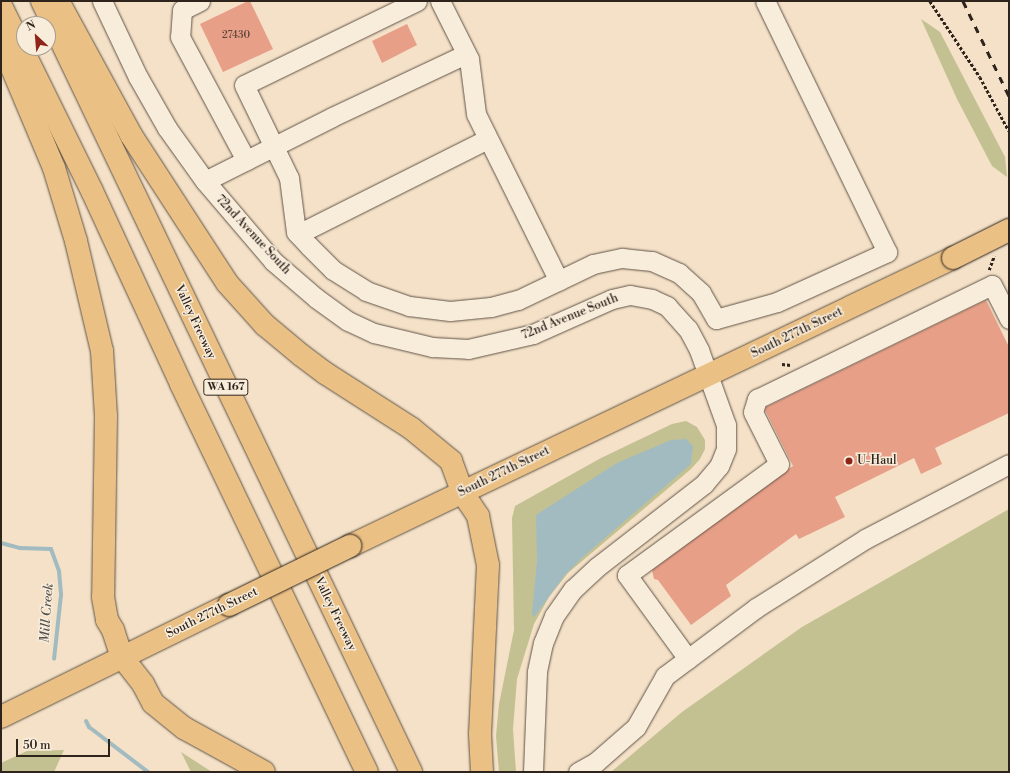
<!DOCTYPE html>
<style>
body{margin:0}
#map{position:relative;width:1010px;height:773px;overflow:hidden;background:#f4e1c7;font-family:"Libre Bodoni",serif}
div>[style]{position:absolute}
.green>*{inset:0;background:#c3c191}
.water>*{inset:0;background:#a1bbc0}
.stream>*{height:4px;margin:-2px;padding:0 2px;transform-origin:2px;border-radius:2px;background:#a1bbc0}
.building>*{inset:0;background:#e89f87}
.path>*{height:2.5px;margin-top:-1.25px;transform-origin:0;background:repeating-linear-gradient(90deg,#2e241c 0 3px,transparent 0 5px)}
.roads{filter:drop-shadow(0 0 1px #605347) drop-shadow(0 0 1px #605347)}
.minor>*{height:19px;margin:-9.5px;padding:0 9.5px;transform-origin:9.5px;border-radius:9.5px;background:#f8ecdb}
.major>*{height:22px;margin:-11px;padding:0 11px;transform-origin:11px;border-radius:11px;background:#eac084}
.highway>*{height:22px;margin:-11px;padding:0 11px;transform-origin:11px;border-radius:11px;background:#eac084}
.rail>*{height:3px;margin-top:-1.5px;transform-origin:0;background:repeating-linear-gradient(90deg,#2e241c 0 7px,transparent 0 14px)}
.bridges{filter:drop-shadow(0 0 1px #2e241c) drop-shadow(0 0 1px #2e241c)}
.major-bridge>*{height:22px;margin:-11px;padding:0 11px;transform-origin:11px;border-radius:11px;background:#eac084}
.dots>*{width:11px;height:11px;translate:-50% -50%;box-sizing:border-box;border:2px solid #f8ecdb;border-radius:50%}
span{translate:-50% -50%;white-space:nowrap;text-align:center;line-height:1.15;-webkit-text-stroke:3px #f8ecdb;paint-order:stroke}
.number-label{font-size:10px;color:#5c4337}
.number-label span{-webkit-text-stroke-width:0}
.shield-label span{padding:1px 3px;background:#f8ecdb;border:1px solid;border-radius:3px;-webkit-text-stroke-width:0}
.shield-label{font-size:11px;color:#2e241c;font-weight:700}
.street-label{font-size:12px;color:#2e241c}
.poi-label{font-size:12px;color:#2e241c}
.left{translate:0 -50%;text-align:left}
.water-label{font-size:13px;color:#50514d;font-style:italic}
.frame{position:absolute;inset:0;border:2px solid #2e241c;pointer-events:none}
.north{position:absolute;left:16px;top:16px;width:40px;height:40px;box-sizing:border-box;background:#f8ecdb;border:1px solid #a79c8f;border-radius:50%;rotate:334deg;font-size:11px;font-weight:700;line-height:16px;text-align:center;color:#2e241c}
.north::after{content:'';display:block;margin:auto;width:14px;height:18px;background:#8f2418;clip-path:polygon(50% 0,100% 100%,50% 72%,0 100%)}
.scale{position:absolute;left:16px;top:739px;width:94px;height:18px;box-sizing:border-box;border:2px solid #2e241c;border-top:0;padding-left:5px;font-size:12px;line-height:14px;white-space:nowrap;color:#2e241c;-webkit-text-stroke:3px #f8ecdb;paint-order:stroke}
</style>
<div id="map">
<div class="green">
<i style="clip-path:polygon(921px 19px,940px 32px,1005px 157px,1007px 177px,992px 166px,957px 99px)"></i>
<i style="clip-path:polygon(686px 421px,697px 427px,705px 440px,705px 449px,700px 459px,691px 469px,568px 573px,549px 597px,534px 624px,517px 679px,513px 729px,516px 772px,499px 772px,496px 736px,499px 704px,514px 630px,512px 518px,515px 506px,601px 458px,672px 424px)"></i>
<i style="clip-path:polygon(1009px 509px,1009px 772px,611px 772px,682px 712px,802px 627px)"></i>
<i style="clip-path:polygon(64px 750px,54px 772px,1px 772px,1px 763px,27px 751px)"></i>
<i style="clip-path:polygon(181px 752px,212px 772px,191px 772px)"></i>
</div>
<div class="water">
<i style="clip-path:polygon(686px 439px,693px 446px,691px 464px,583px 557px,565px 575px,534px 617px,532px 614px,537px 560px,536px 515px,617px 463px,671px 440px)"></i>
</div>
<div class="stream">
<i style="left:1px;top:543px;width:20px;rotate:15deg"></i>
<i style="left:20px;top:548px;width:31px;rotate:2deg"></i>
<i style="left:51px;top:549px;width:23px;rotate:70deg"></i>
<i style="left:59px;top:571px;width:24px;rotate:85deg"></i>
<i style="left:61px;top:595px;width:64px;rotate:96.2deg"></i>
<i style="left:86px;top:721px;width:7px;rotate:63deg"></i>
<i style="left:89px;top:727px;width:74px;rotate:37.3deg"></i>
</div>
<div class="building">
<i style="clip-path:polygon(248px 1px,250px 1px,273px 49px,223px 72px,200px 24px)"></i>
<i style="clip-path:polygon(407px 24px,417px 45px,382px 63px,372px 41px)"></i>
<i style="clip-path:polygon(986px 300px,1009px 347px,1009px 413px,935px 448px,942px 464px,921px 474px,914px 458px,835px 497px,845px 517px,799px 539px,796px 534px,726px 585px,731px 596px,691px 625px,658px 580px,654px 579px,652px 570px,793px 466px,765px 410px,766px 407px)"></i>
</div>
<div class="path">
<i style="left:930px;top:1px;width:91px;rotate:56.7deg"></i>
<i style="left:980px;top:77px;width:61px;rotate:61.8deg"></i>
<i style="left:989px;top:270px;width:15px;rotate:-70deg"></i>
<i style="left:782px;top:364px;width:9px;rotate:6deg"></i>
</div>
<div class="roads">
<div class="minor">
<i style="left:102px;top:1px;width:84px;rotate:64.7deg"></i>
<i style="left:138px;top:77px;width:59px;rotate:60.4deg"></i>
<i style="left:167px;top:128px;width:65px;rotate:54.4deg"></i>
<i style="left:205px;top:181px;width:105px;rotate:49.6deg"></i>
<i style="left:273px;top:261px;width:57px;rotate:40.7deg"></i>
<i style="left:316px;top:298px;width:39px;rotate:36deg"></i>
<i style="left:348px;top:321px;width:29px;rotate:25deg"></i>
<i style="left:374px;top:333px;width:60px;rotate:13.6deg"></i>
<i style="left:432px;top:347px;width:36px;rotate:3deg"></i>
<i style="left:468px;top:349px;width:67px;rotate:-13deg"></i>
<i style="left:533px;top:334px;width:86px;rotate:-23.9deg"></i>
<i style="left:612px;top:299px;width:18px;rotate:-13deg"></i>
<i style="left:630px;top:295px;width:22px;rotate:10deg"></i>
<i style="left:652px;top:299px;width:17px;rotate:25deg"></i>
<i style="left:667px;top:306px;width:31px;rotate:48deg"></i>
<i style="left:688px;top:329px;width:24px;rotate:62deg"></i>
<i style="left:699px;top:350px;width:80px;rotate:70.2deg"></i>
<i style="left:726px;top:425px;width:24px;rotate:90deg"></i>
<i style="left:726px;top:449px;width:18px;rotate:112deg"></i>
<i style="left:719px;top:466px;width:23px;rotate:130deg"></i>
<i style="left:704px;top:484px;width:135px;rotate:142.2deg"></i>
<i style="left:597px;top:567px;width:33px;rotate:137deg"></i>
<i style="left:573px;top:589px;width:33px;rotate:125deg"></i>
<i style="left:554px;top:616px;width:29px;rotate:112deg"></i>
<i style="left:543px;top:643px;width:30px;rotate:102deg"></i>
<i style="left:537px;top:672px;width:100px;rotate:92.3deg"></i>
<i style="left:200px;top:1px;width:20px;rotate:153deg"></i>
<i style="left:182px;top:10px;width:27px;rotate:94deg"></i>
<i style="left:180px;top:37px;width:140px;rotate:61.8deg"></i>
<i style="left:417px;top:1px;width:192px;rotate:154.1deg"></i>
<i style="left:244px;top:85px;width:103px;rotate:64.2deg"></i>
<i style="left:289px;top:178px;width:54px;rotate:82.6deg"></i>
<i style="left:296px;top:232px;width:19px;rotate:47deg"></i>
<i style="left:309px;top:246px;width:34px;rotate:45deg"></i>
<i style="left:333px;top:270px;width:39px;rotate:32deg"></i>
<i style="left:366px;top:291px;width:46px;rotate:19.2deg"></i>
<i style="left:409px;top:306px;width:41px;rotate:7deg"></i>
<i style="left:450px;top:311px;width:41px;rotate:-5.6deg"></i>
<i style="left:491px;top:307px;width:28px;rotate:-15deg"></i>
<i style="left:518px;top:300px;width:83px;rotate:-25.6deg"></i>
<i style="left:593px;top:264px;width:30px;rotate:-12deg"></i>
<i style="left:622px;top:258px;width:30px;rotate:6deg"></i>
<i style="left:652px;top:261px;width:30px;rotate:24deg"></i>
<i style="left:679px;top:273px;width:30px;rotate:42deg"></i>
<i style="left:701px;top:293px;width:30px;rotate:60deg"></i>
<i style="left:716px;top:319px;width:63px;rotate:-15.6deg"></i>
<i style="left:777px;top:302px;width:121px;rotate:-24.4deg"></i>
<i style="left:887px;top:252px;width:279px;rotate:-115.9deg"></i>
<i style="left:440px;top:1px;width:65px;rotate:63.4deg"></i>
<i style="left:469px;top:59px;width:55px;rotate:82.7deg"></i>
<i style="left:476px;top:114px;width:186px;rotate:63.6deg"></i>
<i style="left:205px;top:181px;width:142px;rotate:-26.7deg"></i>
<i style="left:332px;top:117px;width:148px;rotate:-25.2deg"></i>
<i style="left:298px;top:234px;width:212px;rotate:-26.6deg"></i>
<i style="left:688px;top:659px;width:104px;rotate:-126deg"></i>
<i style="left:627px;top:575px;width:188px;rotate:-36.1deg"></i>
<i style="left:779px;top:464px;width:58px;rotate:-116.6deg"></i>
<i style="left:753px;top:412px;width:14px;rotate:-73deg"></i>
<i style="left:757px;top:399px;width:261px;rotate:-25.9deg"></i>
<i style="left:992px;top:285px;width:38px;rotate:63deg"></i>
<i style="left:578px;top:772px;width:21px;rotate:-29deg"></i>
<i style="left:596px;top:762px;width:53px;rotate:-41.2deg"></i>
<i style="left:636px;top:727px;width:59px;rotate:-60.4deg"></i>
<i style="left:665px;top:676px;width:114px;rotate:-36.8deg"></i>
<i style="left:756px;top:608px;width:129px;rotate:-32.3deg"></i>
<i style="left:865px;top:539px;width:162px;rotate:-27.5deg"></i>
</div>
<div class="major">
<i style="left:350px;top:546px;width:668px;rotate:-25.53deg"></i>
<i style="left:1px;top:717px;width:254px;rotate:-26.2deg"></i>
</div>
<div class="highway">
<i style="left:42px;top:1px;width:855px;rotate:64.42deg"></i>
<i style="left:58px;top:1px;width:153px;rotate:61.4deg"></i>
<i style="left:131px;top:135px;width:176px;rotate:57deg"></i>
<i style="left:227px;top:283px;width:57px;rotate:47.9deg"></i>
<i style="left:265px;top:325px;width:47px;rotate:39.8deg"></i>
<i style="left:301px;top:355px;width:30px;rotate:37deg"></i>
<i style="left:325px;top:373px;width:102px;rotate:32.6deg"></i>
<i style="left:411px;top:428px;width:52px;rotate:39.5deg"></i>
<i style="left:451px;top:461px;width:33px;rotate:70deg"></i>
<i style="left:462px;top:492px;width:29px;rotate:56deg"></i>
<i style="left:478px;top:516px;width:50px;rotate:78.5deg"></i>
<i style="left:488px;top:565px;width:169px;rotate:92.7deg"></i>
<i style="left:480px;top:734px;width:38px;rotate:87deg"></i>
<i style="left:1px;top:6px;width:206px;rotate:63.8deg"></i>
<i style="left:92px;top:191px;width:213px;rotate:65.2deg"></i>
<i style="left:181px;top:384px;width:430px;rotate:64.4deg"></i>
<i style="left:1px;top:42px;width:137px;rotate:67.2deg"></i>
<i style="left:54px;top:168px;width:76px;rotate:73.2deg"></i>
<i style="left:76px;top:241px;width:113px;rotate:76.7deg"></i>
<i style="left:102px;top:351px;width:65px;rotate:86.5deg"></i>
<i style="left:106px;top:416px;width:181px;rotate:90.9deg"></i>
<i style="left:103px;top:597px;width:23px;rotate:80deg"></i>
<i style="left:107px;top:620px;width:12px;rotate:59deg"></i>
<i style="left:113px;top:630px;width:28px;rotate:72deg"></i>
<i style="left:122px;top:657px;width:34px;rotate:52deg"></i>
<i style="left:143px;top:684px;width:21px;rotate:62deg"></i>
<i style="left:153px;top:703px;width:40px;rotate:39deg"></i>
<i style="left:184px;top:728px;width:91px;rotate:28.8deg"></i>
</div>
</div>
<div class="rail">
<i style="left:963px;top:1px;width:106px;rotate:64.2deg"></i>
</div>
<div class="bridges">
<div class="major-bridge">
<i style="left:953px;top:258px;width:63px;rotate:-26.6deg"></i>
<i style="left:229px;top:605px;width:135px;rotate:-26deg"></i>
</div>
</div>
<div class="dots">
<i style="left:849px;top:461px;background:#8f2418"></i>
</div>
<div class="number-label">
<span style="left:236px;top:36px">27430</span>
</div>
<div class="shield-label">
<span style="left:226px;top:387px">WA 167</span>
</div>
<div class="street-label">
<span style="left:253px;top:235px;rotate:47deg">72nd Avenue South</span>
<span style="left:570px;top:317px;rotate:-22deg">72nd Avenue South</span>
<span style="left:195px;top:322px;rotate:65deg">Valley Freeway</span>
<span style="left:797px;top:333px;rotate:-26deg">South 277th Street</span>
<span style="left:504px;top:472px;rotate:-26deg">South 277th Street</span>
<span style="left:212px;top:613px;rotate:-26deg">South 277th Street</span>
<span style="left:335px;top:614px;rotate:64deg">Valley Freeway</span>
</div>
<div class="poi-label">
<span class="left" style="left:857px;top:461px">U-Haul</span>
</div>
<div class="water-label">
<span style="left:47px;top:613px;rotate:-86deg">Mill Creek</span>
</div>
<div class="frame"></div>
<div class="north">N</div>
<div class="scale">50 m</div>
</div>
